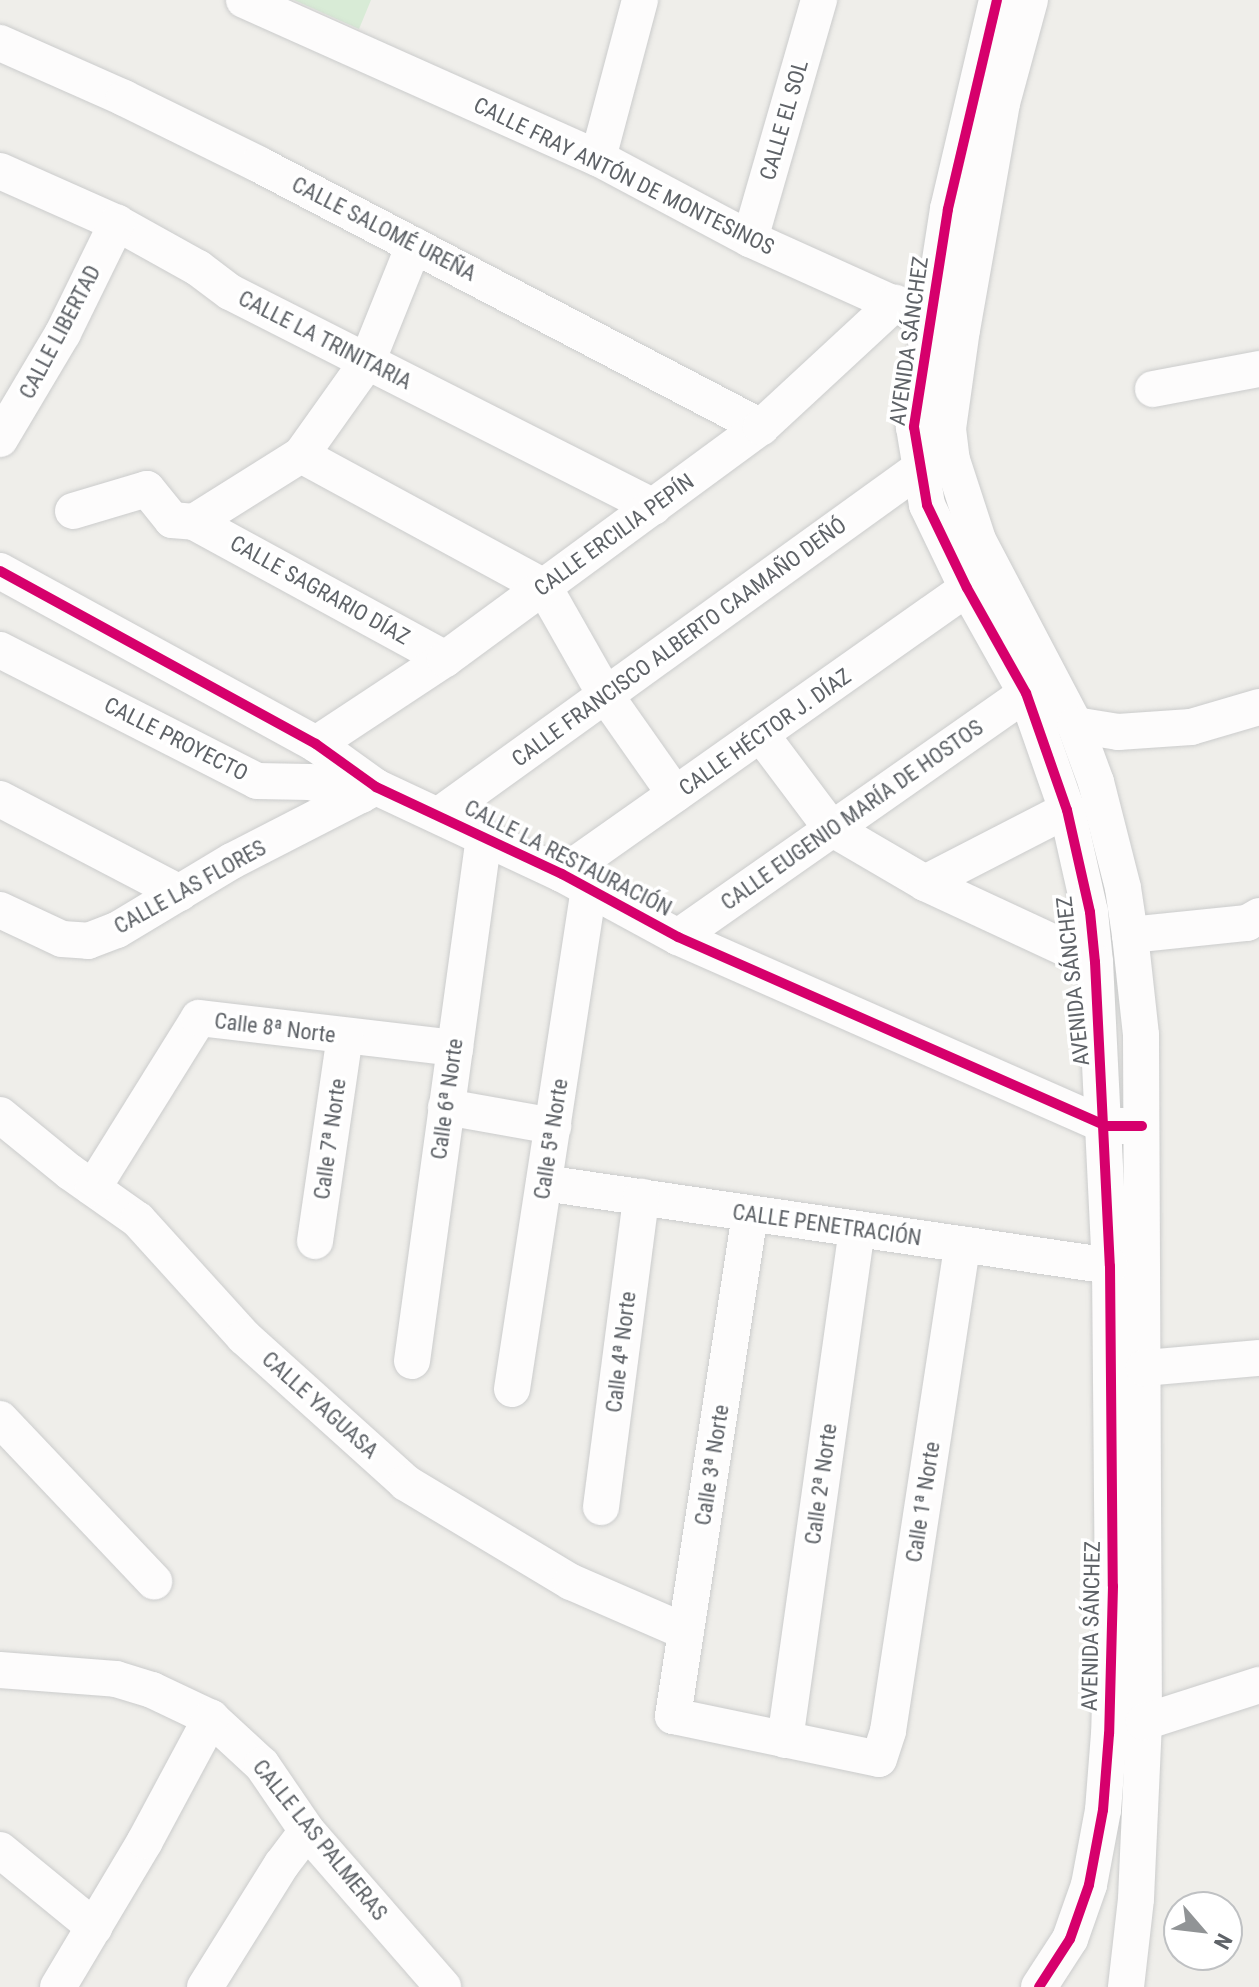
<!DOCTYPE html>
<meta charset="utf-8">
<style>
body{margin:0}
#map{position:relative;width:1259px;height:1987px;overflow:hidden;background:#efeeea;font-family:"Roboto Condensed",sans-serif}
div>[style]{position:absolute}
.green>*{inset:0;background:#d8ebd6}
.roads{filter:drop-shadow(0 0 2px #cbcccc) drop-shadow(0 0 2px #cbcccc)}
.minor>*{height:36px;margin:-18px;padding:0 18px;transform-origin:18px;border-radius:18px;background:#fdfcfc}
.cycleway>*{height:10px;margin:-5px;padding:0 5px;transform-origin:5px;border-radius:5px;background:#d6006c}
span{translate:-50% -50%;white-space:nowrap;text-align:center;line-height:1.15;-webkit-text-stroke:7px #fff;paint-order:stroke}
.street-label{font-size:22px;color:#5f6368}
.north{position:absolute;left:1163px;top:1891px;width:80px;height:80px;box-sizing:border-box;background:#fff;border:2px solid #bfc1c3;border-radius:50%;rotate:118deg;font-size:22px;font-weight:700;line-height:32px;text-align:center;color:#5f6368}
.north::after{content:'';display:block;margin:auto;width:28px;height:36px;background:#919496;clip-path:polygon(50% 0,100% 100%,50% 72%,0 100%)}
</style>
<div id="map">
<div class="green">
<i style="clip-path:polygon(294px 0,371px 0,359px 29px)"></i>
</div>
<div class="roads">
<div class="minor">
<i style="left:244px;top:0;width:388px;rotate:24.1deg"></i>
<i style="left:598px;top:158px;width:172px;rotate:28.1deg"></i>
<i style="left:750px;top:239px;width:196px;rotate:24.3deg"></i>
<i style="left:929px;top:320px;width:21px;rotate:14deg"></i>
<i style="left:997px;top:0;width:215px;rotate:103.2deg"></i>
<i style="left:948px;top:209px;width:221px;rotate:98.9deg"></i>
<i style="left:914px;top:427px;width:79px;rotate:80.5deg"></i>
<i style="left:927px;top:505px;width:92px;rotate:64.3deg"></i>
<i style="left:967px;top:588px;width:120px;rotate:60.7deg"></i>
<i style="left:1026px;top:693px;width:124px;rotate:70.7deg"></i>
<i style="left:1067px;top:810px;width:105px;rotate:77.3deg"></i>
<i style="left:1090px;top:912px;width:50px;rotate:84.3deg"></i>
<i style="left:1095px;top:962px;width:304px;rotate:87.2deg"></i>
<i style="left:1110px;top:1266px;width:320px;rotate:89.5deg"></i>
<i style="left:1113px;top:1586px;width:148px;rotate:91.5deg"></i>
<i style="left:1109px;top:1734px;width:76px;rotate:94.5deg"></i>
<i style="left:1103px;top:1810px;width:76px;rotate:100.6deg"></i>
<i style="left:1089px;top:1885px;width:57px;rotate:109.4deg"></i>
<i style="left:1070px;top:1939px;width:57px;rotate:122.9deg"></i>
<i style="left:1030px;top:0;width:107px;rotate:105.2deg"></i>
<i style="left:1002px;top:103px;width:230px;rotate:100deg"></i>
<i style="left:962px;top:329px;width:101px;rotate:98deg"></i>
<i style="left:948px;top:429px;width:31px;rotate:83deg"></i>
<i style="left:952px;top:460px;width:84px;rotate:72deg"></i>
<i style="left:978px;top:540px;width:209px;rotate:62.3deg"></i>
<i style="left:1075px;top:725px;width:61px;rotate:69.8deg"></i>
<i style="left:1096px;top:782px;width:109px;rotate:75.7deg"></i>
<i style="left:1123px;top:888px;width:48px;rotate:81.5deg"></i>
<i style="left:1130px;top:935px;width:101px;rotate:83.7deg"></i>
<i style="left:1141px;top:1035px;width:687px;rotate:89.75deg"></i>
<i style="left:1144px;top:1722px;width:177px;rotate:92.6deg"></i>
<i style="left:1136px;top:1899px;width:89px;rotate:96.5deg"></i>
<i style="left:0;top:43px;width:136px;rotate:23.9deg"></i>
<i style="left:124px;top:98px;width:149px;rotate:26.2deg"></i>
<i style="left:258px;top:164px;width:568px;rotate:27.6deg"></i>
<i style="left:598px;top:158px;width:163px;rotate:-75.1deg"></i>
<i style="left:0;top:171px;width:128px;rotate:24deg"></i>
<i style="left:117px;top:223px;width:93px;rotate:29.1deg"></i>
<i style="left:198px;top:268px;width:40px;rotate:37deg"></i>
<i style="left:230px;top:292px;width:475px;rotate:26.9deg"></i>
<i style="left:750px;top:239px;width:249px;rotate:-73.9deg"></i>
<i style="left:1153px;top:389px;width:108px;rotate:-10.7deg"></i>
<i style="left:0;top:439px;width:123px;rotate:-59.3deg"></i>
<i style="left:63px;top:333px;width:123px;rotate:-63.9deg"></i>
<i style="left:301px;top:455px;width:277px;rotate:28.5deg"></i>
<i style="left:544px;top:587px;width:125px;rotate:60.4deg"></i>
<i style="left:606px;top:696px;width:120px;rotate:54.9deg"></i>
<i style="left:73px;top:511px;width:77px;rotate:-16.6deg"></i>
<i style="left:147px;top:489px;width:40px;rotate:51deg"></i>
<i style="left:172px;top:520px;width:22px;rotate:5deg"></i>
<i style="left:194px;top:522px;width:126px;rotate:-32.1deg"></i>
<i style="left:301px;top:455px;width:114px;rotate:-54.6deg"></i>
<i style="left:367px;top:362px;width:126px;rotate:-68.1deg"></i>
<i style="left:194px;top:522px;width:286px;rotate:28.6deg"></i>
<i style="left:0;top:571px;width:360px;rotate:28.7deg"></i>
<i style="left:316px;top:744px;width:74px;rotate:35.6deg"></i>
<i style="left:376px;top:787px;width:205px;rotate:25.1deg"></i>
<i style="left:562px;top:874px;width:132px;rotate:28.5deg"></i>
<i style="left:678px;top:937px;width:468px;rotate:23.8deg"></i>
<i style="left:1106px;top:1126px;width:18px"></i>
<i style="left:0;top:650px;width:288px;rotate:27deg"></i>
<i style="left:257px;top:781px;width:53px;rotate:1.1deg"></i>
<i style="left:310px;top:782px;width:53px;rotate:14.3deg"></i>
<i style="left:1075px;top:725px;width:44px;rotate:9.2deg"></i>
<i style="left:1118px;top:732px;width:73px;rotate:-3.9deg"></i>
<i style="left:1191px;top:727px;width:71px;rotate:-16.4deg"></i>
<i style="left:762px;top:736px;width:115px;rotate:53.1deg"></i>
<i style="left:831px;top:828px;width:109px;rotate:30.3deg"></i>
<i style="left:925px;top:883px;width:187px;rotate:24.9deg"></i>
<i style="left:316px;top:744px;width:154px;rotate:-33.4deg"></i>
<i style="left:445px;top:659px;width:392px;rotate:-36.3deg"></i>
<i style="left:761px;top:427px;width:183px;rotate:-42.8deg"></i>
<i style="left:0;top:799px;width:203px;rotate:27.6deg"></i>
<i style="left:439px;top:815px;width:592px;rotate:-35.79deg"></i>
<i style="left:562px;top:874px;width:496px;rotate:-35.2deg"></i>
<i style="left:925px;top:883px;width:160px;rotate:-27.2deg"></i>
<i style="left:0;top:910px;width:68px;rotate:25.1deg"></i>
<i style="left:62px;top:939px;width:26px;rotate:4deg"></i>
<i style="left:88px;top:941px;width:31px;rotate:-21deg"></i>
<i style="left:117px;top:930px;width:134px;rotate:-31deg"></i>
<i style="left:232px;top:861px;width:162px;rotate:-27.2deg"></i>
<i style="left:1130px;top:935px;width:118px;rotate:-5.9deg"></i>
<i style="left:1247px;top:923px;width:14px;rotate:-30deg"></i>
<i style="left:678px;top:937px;width:425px;rotate:-35deg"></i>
<i style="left:446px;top:1107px;width:109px;rotate:10.1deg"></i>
<i style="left:0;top:1115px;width:90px;rotate:39.2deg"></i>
<i style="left:70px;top:1172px;width:83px;rotate:35.2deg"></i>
<i style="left:138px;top:1220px;width:158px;rotate:47.8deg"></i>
<i style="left:244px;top:1337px;width:218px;rotate:42deg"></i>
<i style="left:406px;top:1483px;width:192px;rotate:31deg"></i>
<i style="left:571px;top:1582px;width:125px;rotate:23.5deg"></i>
<i style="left:544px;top:1183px;width:572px;rotate:8.34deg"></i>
<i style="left:93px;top:1188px;width:200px;rotate:-58.1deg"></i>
<i style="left:199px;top:1018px;width:258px;rotate:6.7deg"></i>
<i style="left:750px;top:1214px;width:508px;rotate:98.72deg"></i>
<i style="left:673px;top:1716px;width:210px;rotate:11.8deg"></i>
<i style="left:879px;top:1759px;width:29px;rotate:-72deg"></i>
<i style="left:888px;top:1731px;width:492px;rotate:-81.3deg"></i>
<i style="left:315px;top:1241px;width:207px;rotate:-81.7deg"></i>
<i style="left:412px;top:1361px;width:529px;rotate:-82.18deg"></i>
<i style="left:1144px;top:1368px;width:115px;rotate:-5deg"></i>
<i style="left:512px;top:1389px;width:507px;rotate:-81.26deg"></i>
<i style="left:0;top:1419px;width:224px;rotate:46.5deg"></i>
<i style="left:601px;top:1507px;width:313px;rotate:-82.6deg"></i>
<i style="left:0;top:1670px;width:116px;rotate:4.4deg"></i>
<i style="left:116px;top:1679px;width:38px;rotate:17deg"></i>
<i style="left:152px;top:1690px;width:65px;rotate:25.4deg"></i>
<i style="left:211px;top:1718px;width:69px;rotate:42.7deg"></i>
<i style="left:262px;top:1765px;width:80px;rotate:55.7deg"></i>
<i style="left:307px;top:1831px;width:207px;rotate:48.9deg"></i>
<i style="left:1144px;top:1722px;width:121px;rotate:-17.8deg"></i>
<i style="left:785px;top:1740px;width:516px;rotate:-81.98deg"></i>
<i style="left:0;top:1850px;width:122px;rotate:39.3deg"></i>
<i style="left:58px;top:1987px;width:170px;rotate:-59.2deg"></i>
<i style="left:145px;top:1841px;width:140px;rotate:-61.8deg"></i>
<i style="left:205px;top:1987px;width:145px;rotate:-58deg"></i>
<i style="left:282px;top:1864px;width:41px;rotate:-52.9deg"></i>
</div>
</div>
<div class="cycleway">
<i style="left:997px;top:0;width:215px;rotate:103.2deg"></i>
<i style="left:948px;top:209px;width:221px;rotate:98.9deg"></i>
<i style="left:914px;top:427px;width:79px;rotate:80.5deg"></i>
<i style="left:927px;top:505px;width:92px;rotate:64.3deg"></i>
<i style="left:967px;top:588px;width:120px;rotate:60.7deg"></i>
<i style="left:1026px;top:693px;width:124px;rotate:70.7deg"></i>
<i style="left:1067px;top:810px;width:105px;rotate:77.3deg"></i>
<i style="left:1090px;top:912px;width:50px;rotate:84.3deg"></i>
<i style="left:1095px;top:962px;width:304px;rotate:87.2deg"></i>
<i style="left:1110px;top:1266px;width:320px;rotate:89.5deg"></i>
<i style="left:1113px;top:1586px;width:148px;rotate:91.5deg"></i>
<i style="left:1109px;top:1734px;width:76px;rotate:94.5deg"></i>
<i style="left:1103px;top:1810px;width:76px;rotate:100.6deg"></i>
<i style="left:1089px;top:1885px;width:57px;rotate:109.4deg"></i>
<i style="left:1070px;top:1939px;width:57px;rotate:122.9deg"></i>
<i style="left:0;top:571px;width:360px;rotate:28.7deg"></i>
<i style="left:316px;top:744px;width:74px;rotate:35.6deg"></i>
<i style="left:376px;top:787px;width:205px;rotate:25.1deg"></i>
<i style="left:562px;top:874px;width:132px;rotate:28.5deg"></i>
<i style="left:678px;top:937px;width:468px;rotate:23.8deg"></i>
<i style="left:1106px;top:1126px;width:36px"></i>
</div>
<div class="street-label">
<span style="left:784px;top:120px;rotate:-74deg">CALLE EL SOL</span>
<span style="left:624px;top:176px;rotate:26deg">CALLE FRAY ANTÓN DE MONTESINOS</span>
<span style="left:384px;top:229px;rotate:27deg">CALLE SALOMÉ UREÑA</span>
<span style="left:60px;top:332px;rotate:-62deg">CALLE LIBERTAD</span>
<span style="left:325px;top:340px;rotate:27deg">CALLE LA TRINITARIA</span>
<span style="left:909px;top:341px;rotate:-82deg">AVENIDA SÁNCHEZ</span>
<span style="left:614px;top:535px;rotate:-36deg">CALLE ERCILIA PEPÍN</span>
<span style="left:320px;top:590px;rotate:29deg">CALLE SAGRARIO DÍAZ</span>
<span style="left:679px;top:642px;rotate:-36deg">CALLE FRANCISCO ALBERTO CAAMAÑO DEÑÓ</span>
<span style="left:765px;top:732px;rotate:-35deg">CALLE HÉCTOR J. DÍAZ</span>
<span style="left:176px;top:739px;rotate:27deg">CALLE PROYECTO</span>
<span style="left:852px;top:815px;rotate:-35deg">CALLE EUGENIO MARÍA DE HOSTOS</span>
<span style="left:568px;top:858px;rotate:27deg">CALLE LA RESTAURACIÓN</span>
<span style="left:190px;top:887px;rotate:-29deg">CALLE LAS FLORES</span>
<span style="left:1073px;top:981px;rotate:-96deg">AVENIDA SÁNCHEZ</span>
<span style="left:275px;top:1028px;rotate:7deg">Calle 8ª Norte</span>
<span style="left:447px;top:1099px;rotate:-82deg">Calle 6ª Norte</span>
<span style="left:330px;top:1139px;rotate:-82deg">Calle 7ª Norte</span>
<span style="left:551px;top:1139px;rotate:-81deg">Calle 5ª Norte</span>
<span style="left:827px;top:1225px;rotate:8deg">CALLE PENETRACIÓN</span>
<span style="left:621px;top:1352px;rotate:-83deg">Calle 4ª Norte</span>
<span style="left:320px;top:1405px;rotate:42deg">CALLE YAGUASA</span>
<span style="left:712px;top:1465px;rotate:-81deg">Calle 3ª Norte</span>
<span style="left:821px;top:1484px;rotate:-82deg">Calle 2ª Norte</span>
<span style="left:923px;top:1502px;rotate:-81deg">Calle 1ª Norte</span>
<span style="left:1091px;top:1626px;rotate:-89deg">AVENIDA SÁNCHEZ</span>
<span style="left:320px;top:1840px;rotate:51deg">CALLE LAS PALMERAS</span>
</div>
<div class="north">N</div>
</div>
